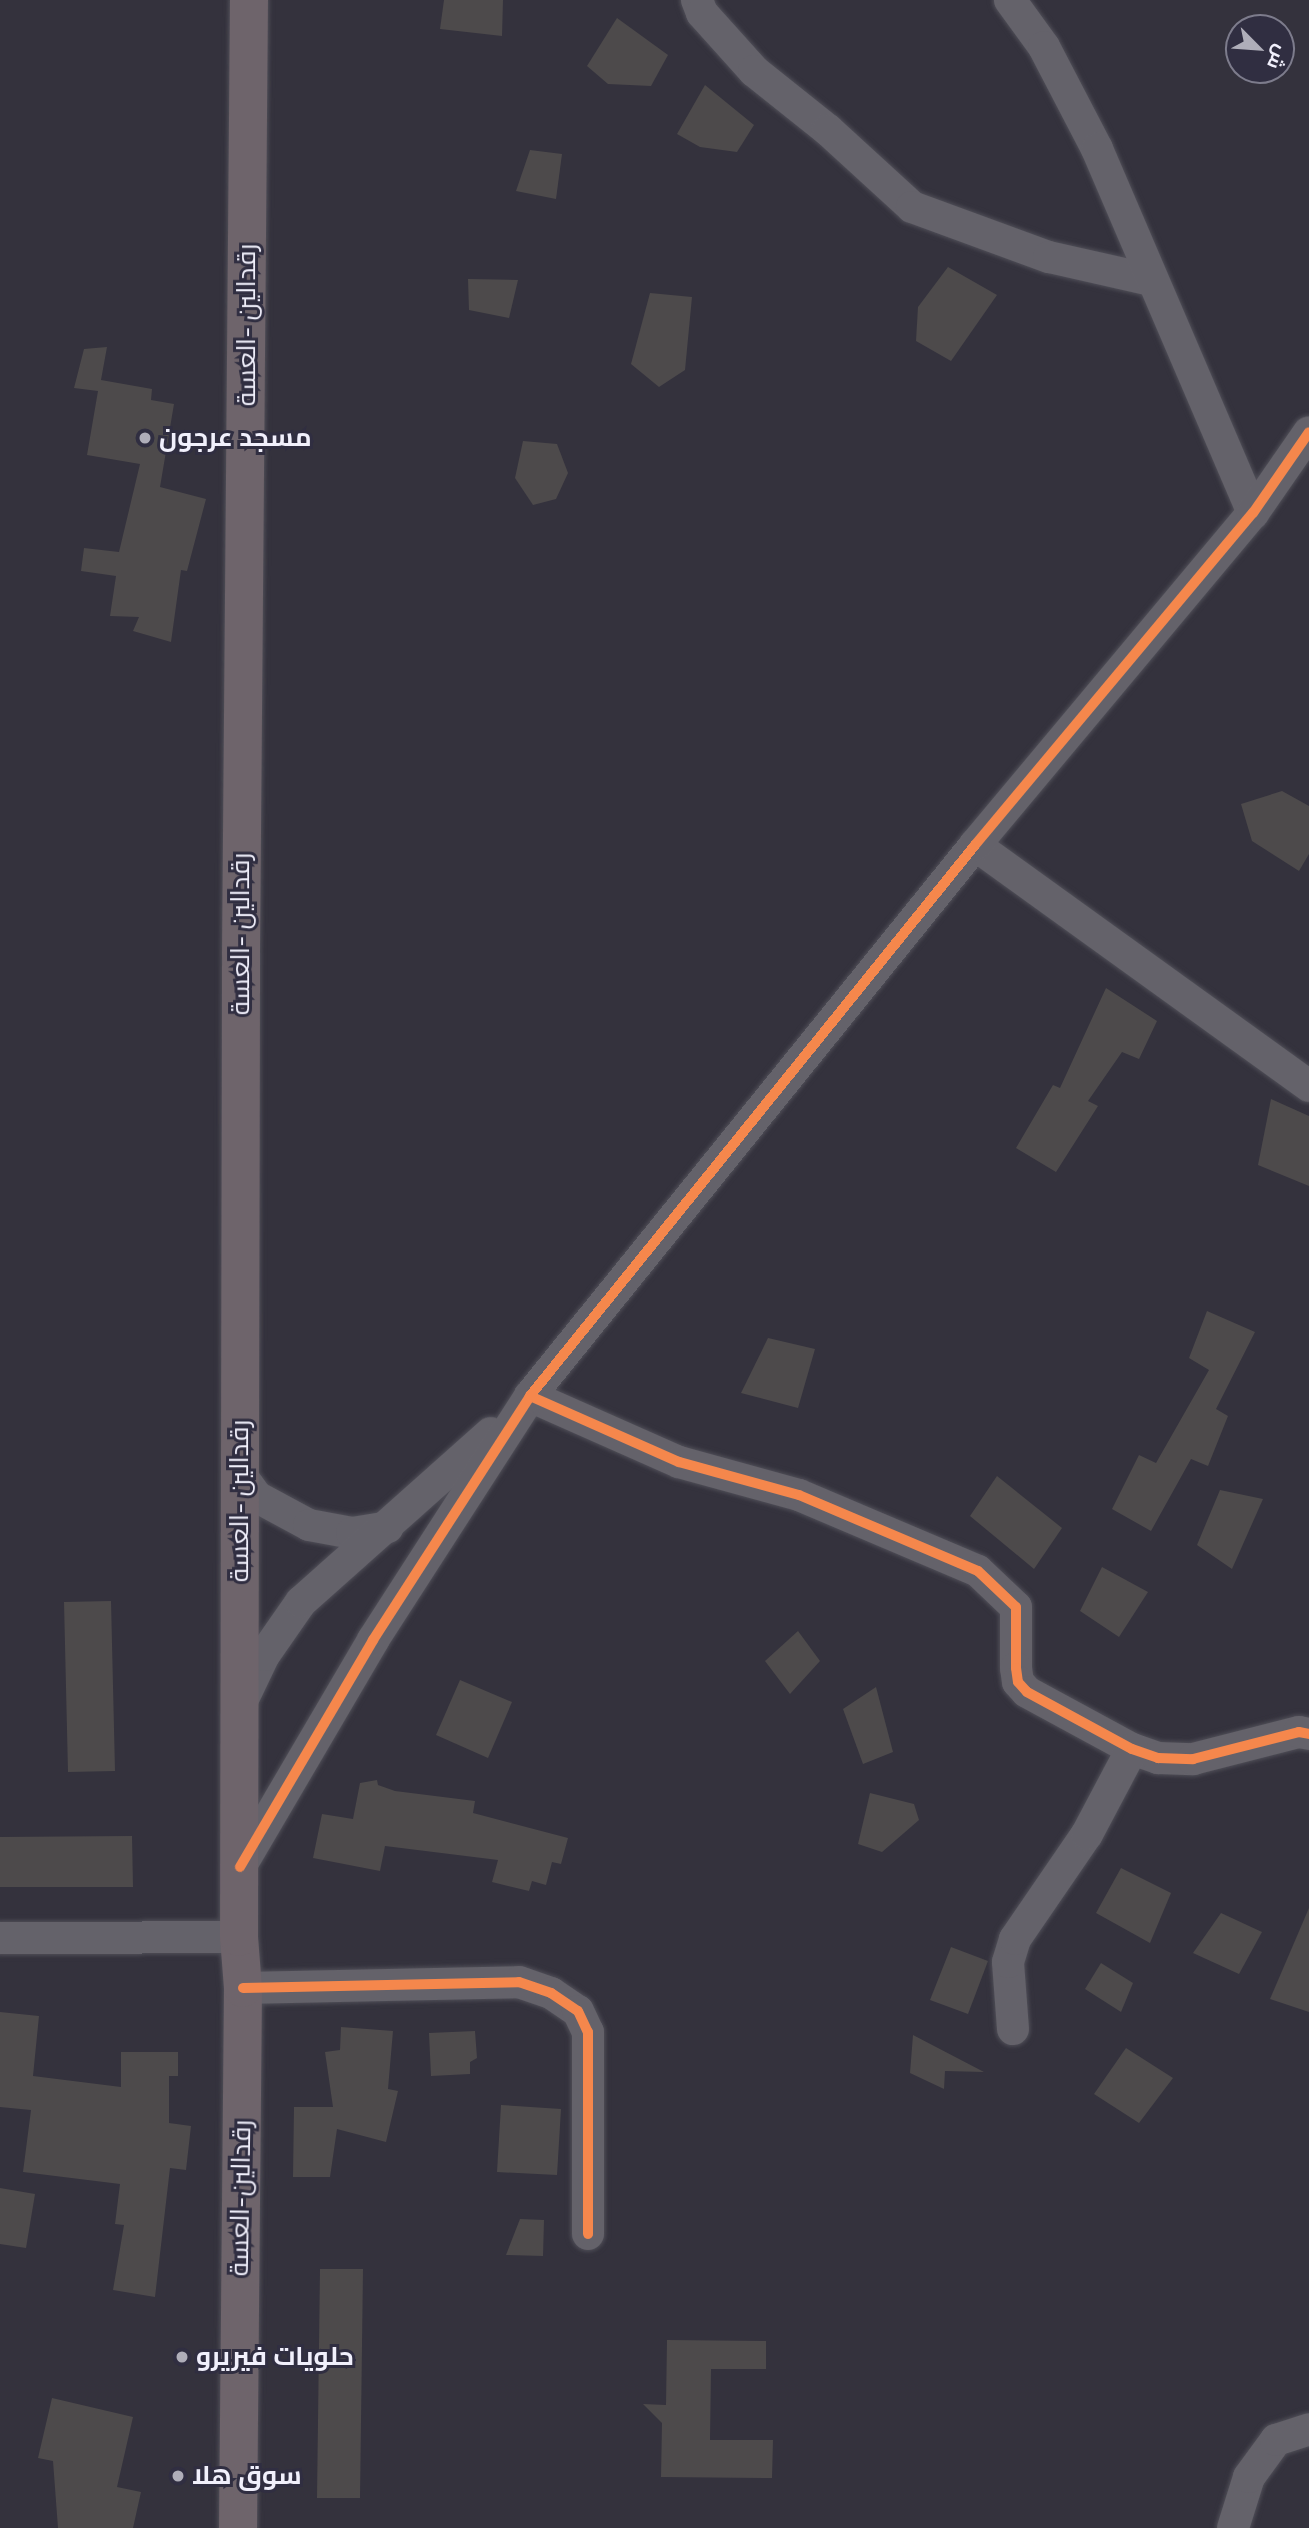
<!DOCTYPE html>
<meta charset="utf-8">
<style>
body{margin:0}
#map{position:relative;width:1309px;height:2528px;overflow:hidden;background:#34323d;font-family:"Space Grotesk",Cairo,sans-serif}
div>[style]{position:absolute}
.building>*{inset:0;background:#4d4a4b}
.roads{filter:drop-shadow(0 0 2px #4f4e57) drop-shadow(0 0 2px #4f4e57)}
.minor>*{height:32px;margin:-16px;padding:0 16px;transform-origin:16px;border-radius:16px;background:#64626a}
.major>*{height:38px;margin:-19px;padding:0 19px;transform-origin:19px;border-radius:19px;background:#6e646b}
.cycleway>*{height:10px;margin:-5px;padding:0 5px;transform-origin:5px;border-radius:5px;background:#f5874c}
.dots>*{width:19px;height:19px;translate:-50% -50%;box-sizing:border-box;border:4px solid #302e41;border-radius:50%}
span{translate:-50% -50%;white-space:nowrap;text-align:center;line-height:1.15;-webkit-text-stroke:6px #302e41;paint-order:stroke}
.street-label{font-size:26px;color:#f1f0fc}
.poi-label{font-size:26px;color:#f1f0fc;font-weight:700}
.left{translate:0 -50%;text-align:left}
.north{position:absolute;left:1225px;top:14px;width:70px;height:70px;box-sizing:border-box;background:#302e41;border:2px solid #7d7c8c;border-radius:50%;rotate:115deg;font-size:19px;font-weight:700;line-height:28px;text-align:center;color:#f1f0fc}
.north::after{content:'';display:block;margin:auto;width:24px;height:32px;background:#afaeb9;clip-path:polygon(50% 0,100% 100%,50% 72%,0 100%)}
</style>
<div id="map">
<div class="building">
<i style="clip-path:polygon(444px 0,503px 0,502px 36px,440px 29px)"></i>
<i style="clip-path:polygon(617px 18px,668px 55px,651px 86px,608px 84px,587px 66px)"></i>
<i style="clip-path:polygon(705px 85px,754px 125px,737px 152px,700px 147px,677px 134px)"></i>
<i style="clip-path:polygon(530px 150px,562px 154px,556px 199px,516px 191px)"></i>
<i style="clip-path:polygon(948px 267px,997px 295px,951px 361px,916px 341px,918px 307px)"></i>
<i style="clip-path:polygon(468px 279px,518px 280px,509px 318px,469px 310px)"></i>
<i style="clip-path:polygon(650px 293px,692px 297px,685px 370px,659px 387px,631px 364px)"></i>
<i style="clip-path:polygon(107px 347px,101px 380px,152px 389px,151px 400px,174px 404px,160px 487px,206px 499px,187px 571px,181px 570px,171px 642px,133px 631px,139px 617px,110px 616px,116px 576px,81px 571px,84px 548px,119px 552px,140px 464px,87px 455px,98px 391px,74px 388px,84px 349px)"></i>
<i style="clip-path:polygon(523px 441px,557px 444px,568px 473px,556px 499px,533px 505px,515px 478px)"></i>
<i style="clip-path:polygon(1282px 791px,1309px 806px,1309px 854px,1299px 871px,1252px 841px,1241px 804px)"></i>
<i style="clip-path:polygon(1106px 988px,1157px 1021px,1139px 1059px,1122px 1052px,1088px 1101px,1098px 1106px,1056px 1172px,1016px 1148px,1053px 1085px,1060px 1088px)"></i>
<i style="clip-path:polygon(1271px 1099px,1309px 1116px,1309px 1186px,1258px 1165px)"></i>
<i style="clip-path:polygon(1207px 1311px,1255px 1332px,1216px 1409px,1228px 1416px,1208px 1466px,1191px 1459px,1151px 1531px,1112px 1509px,1139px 1455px,1156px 1463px,1209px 1370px,1189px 1358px)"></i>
<i style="clip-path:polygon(768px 1338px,815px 1349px,798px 1408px,741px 1393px)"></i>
<i style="clip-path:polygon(997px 1476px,1062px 1528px,1034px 1569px,970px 1516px)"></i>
<i style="clip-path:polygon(1220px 1490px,1263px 1499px,1232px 1569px,1197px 1545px)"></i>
<i style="clip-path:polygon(1102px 1567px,1148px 1592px,1119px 1637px,1080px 1611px)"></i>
<i style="clip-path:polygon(111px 1601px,115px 1771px,68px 1772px,64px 1602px)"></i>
<i style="clip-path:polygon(798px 1631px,820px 1661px,790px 1694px,765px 1661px)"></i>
<i style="clip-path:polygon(460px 1680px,512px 1702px,488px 1758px,436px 1735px)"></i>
<i style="clip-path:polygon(876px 1687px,893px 1752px,863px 1764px,843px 1709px)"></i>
<i style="clip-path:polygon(377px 1780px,378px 1785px,395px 1791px,475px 1801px,473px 1813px,568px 1838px,561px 1864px,552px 1862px,546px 1885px,532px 1881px,529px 1891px,492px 1882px,498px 1860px,385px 1846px,380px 1871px,313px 1858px,322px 1814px,353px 1819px,360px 1783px)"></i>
<i style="clip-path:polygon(870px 1793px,914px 1804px,919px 1820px,882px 1852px,858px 1844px)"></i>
<i style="clip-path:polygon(132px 1836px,133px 1887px,0 1887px,0 1837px)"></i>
<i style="clip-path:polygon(1121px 1868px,1171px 1893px,1150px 1943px,1096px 1913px)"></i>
<i style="clip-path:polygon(1309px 1908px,1309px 2012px,1270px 1999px)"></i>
<i style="clip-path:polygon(1221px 1913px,1262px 1932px,1239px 1974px,1193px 1953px)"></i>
<i style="clip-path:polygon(951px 1947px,988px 1961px,968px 2014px,930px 2000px)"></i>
<i style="clip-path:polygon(1101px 1963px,1133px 1983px,1121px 2012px,1085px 1989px)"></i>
<i style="clip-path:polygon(0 2012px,39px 2016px,33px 2076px,121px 2087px,121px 2052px,178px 2052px,178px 2076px,169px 2076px,169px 2123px,191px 2126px,186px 2170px,170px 2168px,155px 2297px,113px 2290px,124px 2225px,115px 2224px,120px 2184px,23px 2172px,31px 2110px,0 2107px)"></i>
<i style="clip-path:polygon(341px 2027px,393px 2031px,388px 2089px,398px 2091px,386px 2142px,337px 2129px,330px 2177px,293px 2177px,294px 2107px,333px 2107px,325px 2052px,340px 2050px)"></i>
<i style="clip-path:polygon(475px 2031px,477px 2058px,470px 2062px,470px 2074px,431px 2076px,429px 2033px)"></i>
<i style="clip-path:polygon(913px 2035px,984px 2072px,945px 2071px,944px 2089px,910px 2073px)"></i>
<i style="clip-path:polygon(1126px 2048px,1173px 2078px,1139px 2123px,1094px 2094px)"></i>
<i style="clip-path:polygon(501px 2105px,561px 2109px,557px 2175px,497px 2172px)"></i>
<i style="clip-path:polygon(0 2188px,35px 2194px,26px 2248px,0 2244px)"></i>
<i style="clip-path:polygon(520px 2219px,544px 2220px,543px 2256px,506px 2255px)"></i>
<i style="clip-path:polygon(320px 2269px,363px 2269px,360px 2498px,317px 2498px)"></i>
<i style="clip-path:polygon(667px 2340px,766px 2341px,766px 2369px,711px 2369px,710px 2440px,773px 2440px,772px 2478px,661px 2477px,662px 2423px,643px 2404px,666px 2405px)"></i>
<i style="clip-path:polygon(52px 2398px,133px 2417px,117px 2487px,141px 2492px,133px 2528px,58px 2528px,53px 2461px,38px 2458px)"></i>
</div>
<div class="roads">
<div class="minor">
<i style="left:697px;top:0;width:14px;rotate:69deg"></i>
<i style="left:702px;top:13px;width:78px;rotate:48.1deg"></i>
<i style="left:754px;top:71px;width:95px;rotate:38.6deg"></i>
<i style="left:828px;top:130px;width:114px;rotate:42.5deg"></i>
<i style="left:912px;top:207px;width:146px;rotate:20.1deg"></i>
<i style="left:1049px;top:257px;width:105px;rotate:12.7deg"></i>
<i style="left:1010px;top:0;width:58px;rotate:54.1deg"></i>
<i style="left:1044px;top:47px;width:115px;rotate:62.5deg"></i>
<i style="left:1097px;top:149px;width:396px;rotate:66.8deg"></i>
<i style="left:975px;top:845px;width:412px;rotate:35.8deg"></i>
<i style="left:530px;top:1396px;width:163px;rotate:23.9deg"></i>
<i style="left:679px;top:1462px;width:124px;rotate:15.4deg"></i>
<i style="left:799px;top:1495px;width:194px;rotate:23deg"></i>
<i style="left:978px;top:1571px;width:52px;rotate:43.5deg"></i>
<i style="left:1016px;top:1607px;width:61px;rotate:90deg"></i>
<i style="left:1016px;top:1668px;width:14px;rotate:82deg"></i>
<i style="left:1018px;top:1682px;width:13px;rotate:48deg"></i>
<i style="left:1027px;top:1692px;width:119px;rotate:28.5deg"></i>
<i style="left:1132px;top:1749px;width:28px;rotate:19deg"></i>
<i style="left:1158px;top:1758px;width:35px;rotate:2deg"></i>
<i style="left:1193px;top:1759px;width:109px;rotate:-14.3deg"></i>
<i style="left:1299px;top:1732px;width:10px;rotate:11deg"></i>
<i style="left:240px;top:1474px;width:29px;rotate:54deg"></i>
<i style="left:257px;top:1497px;width:59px;rotate:28.3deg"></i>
<i style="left:309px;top:1525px;width:44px;rotate:10.5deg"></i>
<i style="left:352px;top:1533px;width:36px;rotate:-9deg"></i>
<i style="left:241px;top:1703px;width:53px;rotate:-64.4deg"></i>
<i style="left:264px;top:1655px;width:65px;rotate:-55.1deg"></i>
<i style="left:301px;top:1602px;width:254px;rotate:-41.7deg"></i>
<i style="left:240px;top:1867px;width:263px;rotate:-59.6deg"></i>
<i style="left:373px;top:1640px;width:290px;rotate:-57.2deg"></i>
<i style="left:530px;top:1396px;width:708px;rotate:-51.07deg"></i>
<i style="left:975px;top:845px;width:433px;rotate:-50.1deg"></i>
<i style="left:1253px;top:513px;width:98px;rotate:-55.3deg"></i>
<i style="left:0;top:1938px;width:239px;rotate:-0.2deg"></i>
<i style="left:243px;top:1988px;width:276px;rotate:-1.2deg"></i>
<i style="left:519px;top:1982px;width:34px;rotate:19deg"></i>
<i style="left:551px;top:1993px;width:32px;rotate:34deg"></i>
<i style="left:578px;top:2011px;width:23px;rotate:65deg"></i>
<i style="left:588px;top:2032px;width:202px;rotate:90deg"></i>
<i style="left:1013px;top:2029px;width:67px;rotate:-94.3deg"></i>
<i style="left:1008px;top:1962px;width:24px;rotate:-73deg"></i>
<i style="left:1015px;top:1939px;width:127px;rotate:-55.6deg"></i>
<i style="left:1087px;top:1834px;width:96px;rotate:-62.1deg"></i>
<i style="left:1233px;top:2528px;width:53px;rotate:-72.6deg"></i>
<i style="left:1249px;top:2477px;width:46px;rotate:-53.9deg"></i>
<i style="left:1276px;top:2440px;width:35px;rotate:-18deg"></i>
</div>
<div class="major">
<i style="left:238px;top:2528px;width:540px;rotate:-89.47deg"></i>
<i style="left:243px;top:1988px;width:51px;rotate:-94.5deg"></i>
<i style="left:239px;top:1937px;width:984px;rotate:-89.88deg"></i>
<i style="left:241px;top:953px;width:953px;rotate:-89.52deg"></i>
</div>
</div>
<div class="cycleway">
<i style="left:530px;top:1396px;width:163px;rotate:23.9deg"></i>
<i style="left:679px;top:1462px;width:124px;rotate:15.4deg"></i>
<i style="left:799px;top:1495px;width:194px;rotate:23deg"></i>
<i style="left:978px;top:1571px;width:52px;rotate:43.5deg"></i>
<i style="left:1016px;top:1607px;width:61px;rotate:90deg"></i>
<i style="left:1016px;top:1668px;width:14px;rotate:82deg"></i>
<i style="left:1018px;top:1682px;width:13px;rotate:48deg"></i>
<i style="left:1027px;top:1692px;width:119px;rotate:28.5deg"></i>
<i style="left:1132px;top:1749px;width:28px;rotate:19deg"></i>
<i style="left:1158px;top:1758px;width:35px;rotate:2deg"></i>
<i style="left:1193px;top:1759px;width:109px;rotate:-14.3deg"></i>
<i style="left:1299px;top:1732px;width:10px;rotate:11deg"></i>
<i style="left:240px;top:1867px;width:263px;rotate:-59.6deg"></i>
<i style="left:373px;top:1640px;width:290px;rotate:-57.2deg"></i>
<i style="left:530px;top:1396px;width:708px;rotate:-51.07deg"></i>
<i style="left:975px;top:845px;width:433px;rotate:-50.1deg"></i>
<i style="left:1253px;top:513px;width:98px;rotate:-55.3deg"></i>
<i style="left:243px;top:1988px;width:276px;rotate:-1.2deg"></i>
<i style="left:519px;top:1982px;width:34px;rotate:19deg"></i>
<i style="left:551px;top:1993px;width:32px;rotate:34deg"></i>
<i style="left:578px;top:2011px;width:23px;rotate:65deg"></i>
<i style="left:588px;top:2032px;width:202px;rotate:90deg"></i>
</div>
<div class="dots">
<i style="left:145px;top:438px;background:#afaeb9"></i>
<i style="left:182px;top:2357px;background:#afaeb9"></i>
<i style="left:178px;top:2476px;background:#afaeb9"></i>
</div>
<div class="street-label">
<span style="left:247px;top:325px;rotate:-90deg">رقدالين -العسة</span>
<span style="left:241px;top:934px;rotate:-90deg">رقدالين -العسة</span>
<span style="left:240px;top:1501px;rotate:-90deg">رقدالين -العسة</span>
<span style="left:241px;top:2198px;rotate:-89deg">رقدالين-العسة</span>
</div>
<div class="poi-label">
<span class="left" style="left:159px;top:438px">مسجد عرجون</span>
<span class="left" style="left:196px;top:2357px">حلويات فيريرو</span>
<span class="left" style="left:192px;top:2476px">سوق هلا</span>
</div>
<div class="north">ش</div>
</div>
